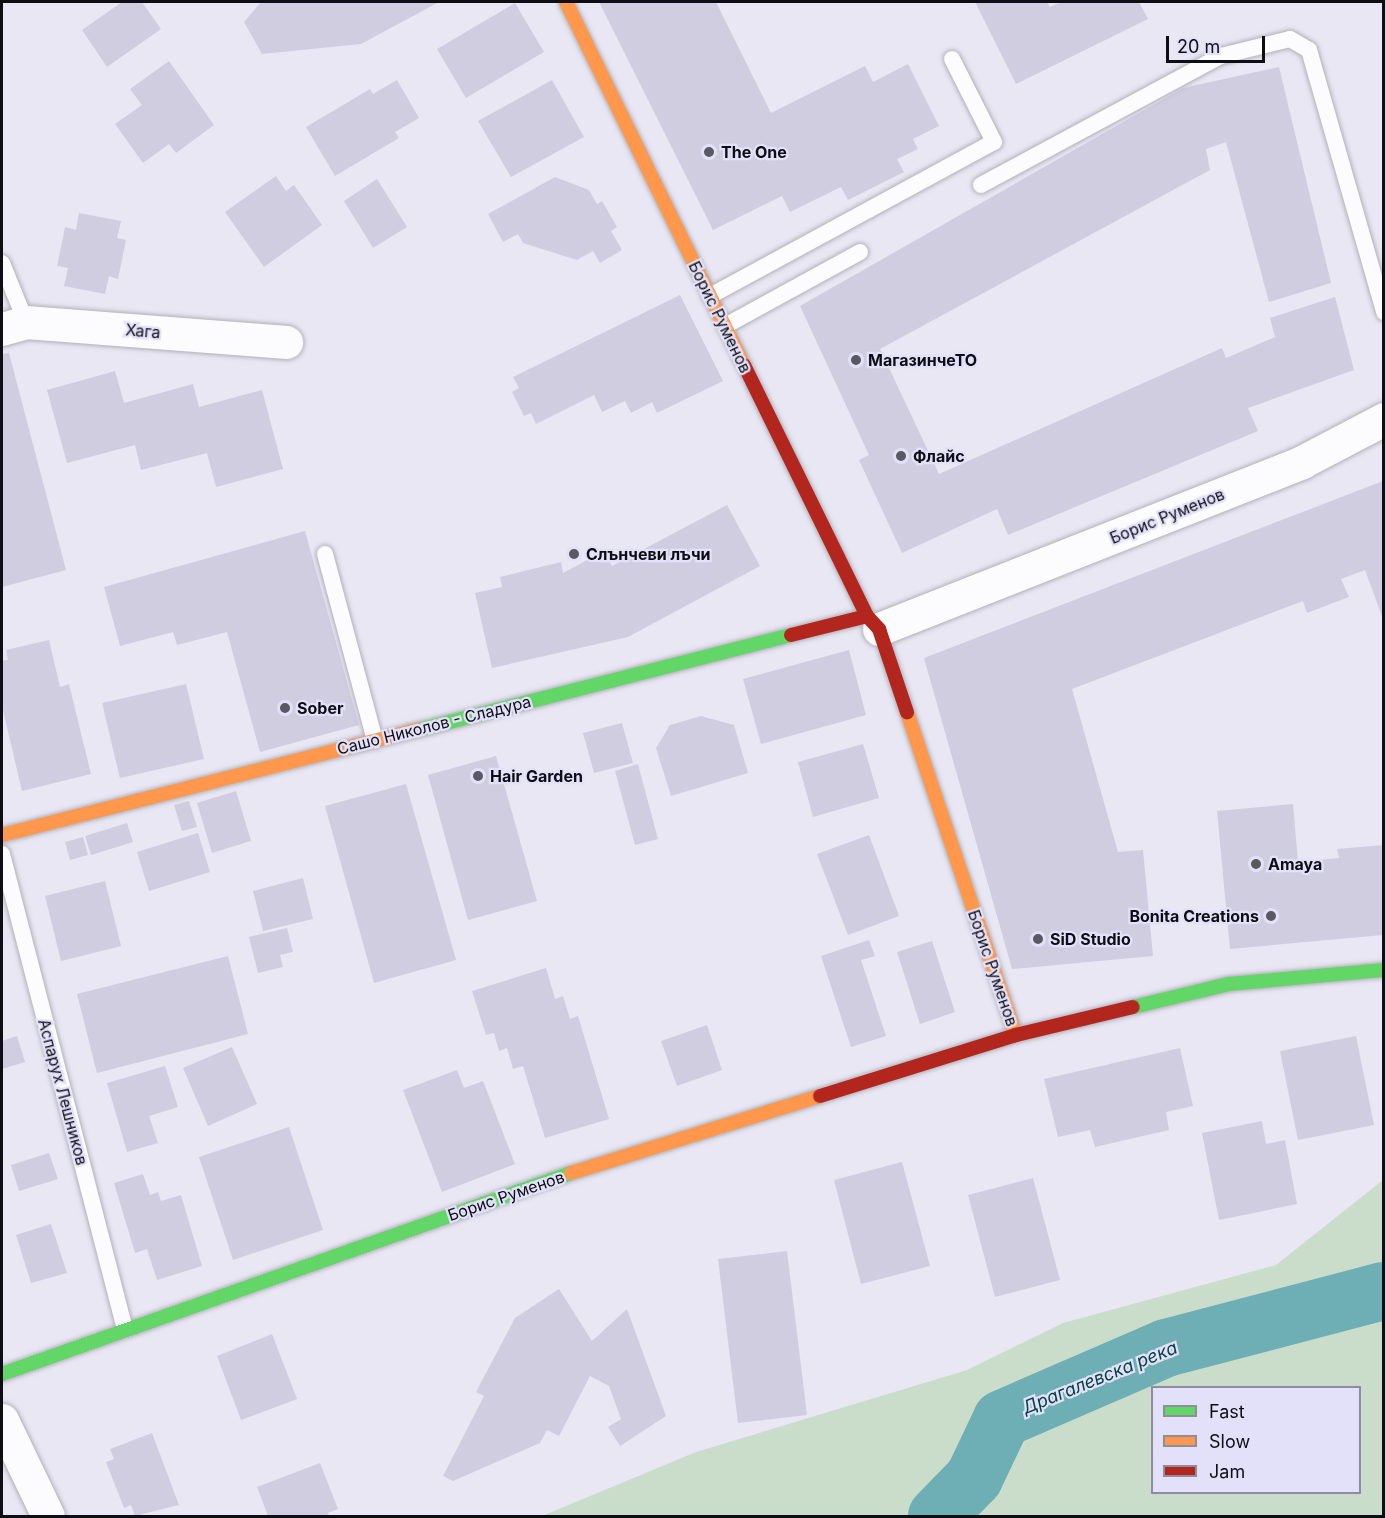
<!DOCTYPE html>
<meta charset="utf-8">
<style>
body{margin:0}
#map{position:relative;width:1385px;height:1518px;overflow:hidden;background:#e8e7f3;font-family:Inter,sans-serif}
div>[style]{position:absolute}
.green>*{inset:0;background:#caddcb}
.river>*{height:58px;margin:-29px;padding:0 29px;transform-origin:29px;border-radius:29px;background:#6dafb5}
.building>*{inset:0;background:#d0cde1}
.roads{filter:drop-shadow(0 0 2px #b2b1ba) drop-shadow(0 0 2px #b2b1ba)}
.lane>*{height:16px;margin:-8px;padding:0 8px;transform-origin:8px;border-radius:8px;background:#fcfbfd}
.street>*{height:33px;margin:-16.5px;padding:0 16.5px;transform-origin:16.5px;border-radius:16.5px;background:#fcfbfd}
.fast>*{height:14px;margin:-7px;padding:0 7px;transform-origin:7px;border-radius:7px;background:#63d668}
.slow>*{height:14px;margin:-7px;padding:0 7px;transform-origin:7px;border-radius:7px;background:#ff974d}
.jam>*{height:14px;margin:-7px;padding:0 7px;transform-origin:7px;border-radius:7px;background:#b3261e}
.dots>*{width:16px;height:16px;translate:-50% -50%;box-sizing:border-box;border:3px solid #e3e1f9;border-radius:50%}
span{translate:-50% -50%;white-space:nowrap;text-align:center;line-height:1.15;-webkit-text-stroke:4.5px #e3e1f9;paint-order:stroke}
.poi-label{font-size:16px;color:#0e0d14;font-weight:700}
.left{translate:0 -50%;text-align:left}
.right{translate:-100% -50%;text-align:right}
.street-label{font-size:16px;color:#0e0d14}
.water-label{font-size:18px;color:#074244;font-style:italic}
.frame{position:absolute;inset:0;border:3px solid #0e0d14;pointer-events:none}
.legend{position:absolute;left:1151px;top:1386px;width:210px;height:108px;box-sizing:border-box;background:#e3e1f9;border:2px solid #8e8c9d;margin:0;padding:8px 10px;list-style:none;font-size:18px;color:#0e0d14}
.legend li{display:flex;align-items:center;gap:12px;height:30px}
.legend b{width:30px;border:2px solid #8e8c9d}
.scale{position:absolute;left:1166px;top:36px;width:99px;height:27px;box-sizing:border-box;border:3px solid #0e0d14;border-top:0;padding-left:8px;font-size:18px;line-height:21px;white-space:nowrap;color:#0e0d14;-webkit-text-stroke:4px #e3e1f9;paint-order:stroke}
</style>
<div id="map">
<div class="green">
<i style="clip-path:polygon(evenodd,1383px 1180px,1383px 1516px,542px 1516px,696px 1452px,967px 1370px,1063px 1323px,1276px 1265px,1383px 1180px,1152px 1388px,1360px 1388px,1360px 1492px,1152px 1492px,1152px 1388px)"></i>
</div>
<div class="river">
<i style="left:937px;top:1516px;width:53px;rotate:-45.8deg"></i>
<i style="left:974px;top:1478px;width:65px;rotate:-64.6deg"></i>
<i style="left:1002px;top:1419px;width:179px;rotate:-23.4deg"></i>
<i style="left:1166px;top:1348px;width:225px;rotate:-14.7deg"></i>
</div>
<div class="building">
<i style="clip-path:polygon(122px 2px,142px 2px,161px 29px,107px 67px,82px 30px)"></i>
<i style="clip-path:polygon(261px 2px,439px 2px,361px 44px,262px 54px,244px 22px)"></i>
<i style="clip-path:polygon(599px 2px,716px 2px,771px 113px,865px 66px,873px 82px,908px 64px,939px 126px,913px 139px,918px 149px,897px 159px,904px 172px,848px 200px,841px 187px,790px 212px,782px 196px,713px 230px)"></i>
<i style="clip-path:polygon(975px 2px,1047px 2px,1050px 7px,1061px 2px,1139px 2px,1148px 19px,1016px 84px)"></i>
<i style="clip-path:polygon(515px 3px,544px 52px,466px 98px,437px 49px)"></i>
<i style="clip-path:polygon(169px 61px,214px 125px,176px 153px,169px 144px,143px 163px,115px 124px,142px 105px,130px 89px)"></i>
<i style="clip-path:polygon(1279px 67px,1331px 283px,1269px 302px,1226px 142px,1206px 149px,1210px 170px,880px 349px,939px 474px,1222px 348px,1226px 358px,1275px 337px,1270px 318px,1335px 297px,1354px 370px,1248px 408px,1258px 431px,1008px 535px,997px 509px,902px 553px,859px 460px,869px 455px,800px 306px,1183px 88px)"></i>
<i style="clip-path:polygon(397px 80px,419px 118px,395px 132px,399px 138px,335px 176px,306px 127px,370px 89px,373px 94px)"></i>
<i style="clip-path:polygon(552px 80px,584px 137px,511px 177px,478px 121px)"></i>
<i style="clip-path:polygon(276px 176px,286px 191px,294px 185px,322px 225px,264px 267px,225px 212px)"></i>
<i style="clip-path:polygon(555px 177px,589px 190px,597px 204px,602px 201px,617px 227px,611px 231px,622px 250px,600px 263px,593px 251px,577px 260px,523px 243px,518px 234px,503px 242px,488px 214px)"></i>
<i style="clip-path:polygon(377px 179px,407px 227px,373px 248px,344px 201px)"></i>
<i style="clip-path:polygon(79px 213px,121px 221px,117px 238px,126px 240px,118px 279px,109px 276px,105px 294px,64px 286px,68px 268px,57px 266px,65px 227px,76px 230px)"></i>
<i style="clip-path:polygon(680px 295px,723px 381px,657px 413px,652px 402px,631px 413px,625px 401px,602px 412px,594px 395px,536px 424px,531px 413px,524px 416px,512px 392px,519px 388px,513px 377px)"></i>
<i style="clip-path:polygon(9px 353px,66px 570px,2px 587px,2px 354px)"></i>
<i style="clip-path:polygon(115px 371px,124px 403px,193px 384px,199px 407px,262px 390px,283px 469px,216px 487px,207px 453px,141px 470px,135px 445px,67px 463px,47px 390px)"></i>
<i style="clip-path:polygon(1383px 481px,1383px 619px,1365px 570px,1341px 579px,1349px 597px,1307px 613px,1303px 601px,1072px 689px,1118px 852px,1143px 850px,1153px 956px,1012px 969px,924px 658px)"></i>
<i style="clip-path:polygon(727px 505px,760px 566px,628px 637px,492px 668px,475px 593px,502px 587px,500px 577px,561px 562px,563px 573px,604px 551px,612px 566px)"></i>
<i style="clip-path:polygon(305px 531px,359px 725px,260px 752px,227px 632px,177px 645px,173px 632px,120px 646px,104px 587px)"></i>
<i style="clip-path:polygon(49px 640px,60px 687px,69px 684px,91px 774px,22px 791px,2px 706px,2px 661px,8px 660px,6px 650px)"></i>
<i style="clip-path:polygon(849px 650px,866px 715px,761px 744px,743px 679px)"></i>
<i style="clip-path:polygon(186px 684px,204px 759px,120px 778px,102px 703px)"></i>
<i style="clip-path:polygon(701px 716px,734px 725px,748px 773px,671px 796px,656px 748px,670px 725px)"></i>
<i style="clip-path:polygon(622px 723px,633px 763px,594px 773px,583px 733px)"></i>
<i style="clip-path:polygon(863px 744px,879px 798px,813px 817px,798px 762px)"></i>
<i style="clip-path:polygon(496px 756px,537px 901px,468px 920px,428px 775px)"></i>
<i style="clip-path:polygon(638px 764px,658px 839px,635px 845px,615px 771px)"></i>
<i style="clip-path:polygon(406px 784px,456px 960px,374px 983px,325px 806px)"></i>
<i style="clip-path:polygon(236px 791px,251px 841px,212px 853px,197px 803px)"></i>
<i style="clip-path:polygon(189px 801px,197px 827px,182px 831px,174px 805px)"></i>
<i style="clip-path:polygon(1293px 804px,1298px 862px,1339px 858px,1337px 849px,1383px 845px,1383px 935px,1230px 949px,1217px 811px)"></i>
<i style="clip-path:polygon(127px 823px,133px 842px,91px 855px,85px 836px)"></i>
<i style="clip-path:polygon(198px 833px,210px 872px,149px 891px,137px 852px)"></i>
<i style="clip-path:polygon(869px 835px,899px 916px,848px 935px,817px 854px)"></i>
<i style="clip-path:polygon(83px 837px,88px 855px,70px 860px,65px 842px)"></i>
<i style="clip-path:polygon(303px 878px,313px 919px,263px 931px,253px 891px)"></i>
<i style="clip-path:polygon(105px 881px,121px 946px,61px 961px,45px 896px)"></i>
<i style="clip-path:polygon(287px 928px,293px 952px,280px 955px,283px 967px,258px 973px,249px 937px)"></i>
<i style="clip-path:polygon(869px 940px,875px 956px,861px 960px,886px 1036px,851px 1047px,821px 956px)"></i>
<i style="clip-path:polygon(932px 941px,955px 1012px,920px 1024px,897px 952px)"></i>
<i style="clip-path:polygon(228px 956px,248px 1034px,97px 1073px,77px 994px)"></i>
<i style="clip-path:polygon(546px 968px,555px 999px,563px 996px,570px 1019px,578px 1016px,609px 1119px,545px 1138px,523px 1066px,513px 1069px,507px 1048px,499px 1051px,494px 1033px,486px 1035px,472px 991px)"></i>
<i style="clip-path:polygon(707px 1025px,722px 1070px,677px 1086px,661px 1041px)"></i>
<i style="clip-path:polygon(17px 1036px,25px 1062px,2px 1069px,2px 1041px)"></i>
<i style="clip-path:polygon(1356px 1036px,1374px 1125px,1298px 1140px,1280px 1051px)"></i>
<i style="clip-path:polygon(232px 1047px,257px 1104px,208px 1126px,183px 1068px)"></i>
<i style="clip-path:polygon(1180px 1048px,1193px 1106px,1166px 1112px,1169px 1130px,1095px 1147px,1090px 1130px,1058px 1137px,1044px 1079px)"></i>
<i style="clip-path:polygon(165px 1066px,178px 1107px,149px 1116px,158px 1143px,127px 1152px,107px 1083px)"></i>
<i style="clip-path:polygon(457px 1070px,464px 1088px,483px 1081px,515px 1164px,442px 1192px,403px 1090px)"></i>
<i style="clip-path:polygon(1262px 1121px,1266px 1144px,1285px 1140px,1297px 1204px,1219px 1220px,1202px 1133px)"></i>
<i style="clip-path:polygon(289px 1127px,323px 1230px,233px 1260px,199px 1157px)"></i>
<i style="clip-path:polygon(49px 1153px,58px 1179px,19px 1191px,11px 1165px)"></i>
<i style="clip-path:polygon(902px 1162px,930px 1266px,861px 1284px,834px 1180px)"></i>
<i style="clip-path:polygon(143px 1174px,150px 1195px,158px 1192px,161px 1201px,181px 1195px,202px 1266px,157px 1280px,147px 1249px,135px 1253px,114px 1183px)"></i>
<i style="clip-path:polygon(1033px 1178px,1060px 1280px,995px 1297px,968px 1195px)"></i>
<i style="clip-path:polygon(51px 1224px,67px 1273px,31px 1283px,16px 1235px)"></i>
<i style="clip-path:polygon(787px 1251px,807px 1415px,738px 1423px,718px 1259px)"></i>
<i style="clip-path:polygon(559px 1289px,592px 1341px,627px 1309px,666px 1416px,620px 1446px,608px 1427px,621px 1419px,609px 1386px,590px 1376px,559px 1436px,547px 1430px,540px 1443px,453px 1481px,443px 1476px,484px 1396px,476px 1392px,515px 1318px)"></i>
<i style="clip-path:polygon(272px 1334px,297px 1399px,241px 1420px,217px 1356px)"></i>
<i style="clip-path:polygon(152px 1433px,179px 1505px,135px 1516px,131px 1505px,124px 1508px,106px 1462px,114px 1459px,110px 1449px)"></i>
<i style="clip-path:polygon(320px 1463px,338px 1509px,328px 1513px,329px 1516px,268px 1516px,257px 1487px)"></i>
</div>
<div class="roads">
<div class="lane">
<i style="left:981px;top:185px;width:272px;rotate:-28.3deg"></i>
<i style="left:1221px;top:56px;width:71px;rotate:-13.8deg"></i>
<i style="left:1290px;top:39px;width:22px;rotate:30deg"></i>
<i style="left:1309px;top:50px;width:273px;rotate:74deg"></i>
<i style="left:2px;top:263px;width:64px;rotate:67.9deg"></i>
<i style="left:710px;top:296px;width:323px;rotate:-28.5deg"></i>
<i style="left:994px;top:142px;width:93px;rotate:-116.8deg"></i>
<i style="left:725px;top:326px;width:154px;rotate:-28.7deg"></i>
<i style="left:325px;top:554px;width:193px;rotate:75deg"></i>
<i style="left:2px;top:854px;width:491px;rotate:75.5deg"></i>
</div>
<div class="street">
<i style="left:2px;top:329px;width:25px;rotate:-16deg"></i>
<i style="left:26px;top:322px;width:261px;rotate:4.4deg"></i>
<i style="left:879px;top:629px;width:455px;rotate:-21.5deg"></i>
<i style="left:1302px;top:462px;width:93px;rotate:-27.7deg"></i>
<i style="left:2px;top:1420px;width:106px;rotate:64.4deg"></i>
</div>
<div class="fast">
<i style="left:418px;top:730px;width:385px;rotate:-14.3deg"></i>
<i style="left:1133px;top:1007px;width:99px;rotate:-13.5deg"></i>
<i style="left:1229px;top:984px;width:156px;rotate:-5.2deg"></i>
<i style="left:2px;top:1374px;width:603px;rotate:-19.46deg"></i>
</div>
<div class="slow">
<i style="left:566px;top:2px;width:404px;rotate:63.9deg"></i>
<i style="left:907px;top:712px;width:341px;rotate:71.4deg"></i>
<i style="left:2px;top:835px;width:429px;rotate:-14.2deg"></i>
<i style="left:571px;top:1173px;width:261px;rotate:-17.2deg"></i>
</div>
<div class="jam">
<i style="left:744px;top:365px;width:280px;rotate:63.9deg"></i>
<i style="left:867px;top:616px;width:18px;rotate:47deg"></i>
<i style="left:879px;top:629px;width:88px;rotate:71.4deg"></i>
<i style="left:791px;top:635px;width:78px;rotate:-14deg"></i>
<i style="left:820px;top:1096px;width:205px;rotate:-17.3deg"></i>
<i style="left:1016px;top:1035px;width:120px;rotate:-13.5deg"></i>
</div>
</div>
<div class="dots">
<i style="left:709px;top:152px;background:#5a5962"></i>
<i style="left:856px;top:360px;background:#5a5962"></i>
<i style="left:901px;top:456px;background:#5a5962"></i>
<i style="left:574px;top:554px;background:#5a5962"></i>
<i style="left:285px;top:708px;background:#5a5962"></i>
<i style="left:478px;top:776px;background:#5a5962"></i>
<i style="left:1256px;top:864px;background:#5a5962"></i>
<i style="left:1271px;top:916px;background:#5a5962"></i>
<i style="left:1038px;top:939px;background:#5a5962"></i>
</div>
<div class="poi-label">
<span class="left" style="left:721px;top:152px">The One</span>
<span class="left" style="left:868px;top:360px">МагазинчеТО</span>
<span class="left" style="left:913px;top:456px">Флайс</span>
<span class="left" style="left:586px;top:554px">Слънчеви лъчи</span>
<span class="left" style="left:297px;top:708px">Sober</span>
<span class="left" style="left:490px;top:776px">Hair Garden</span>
<span class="left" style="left:1268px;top:864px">Amaya</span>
<span class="right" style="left:1259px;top:916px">Bonita Creations</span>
<span class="left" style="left:1050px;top:939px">SiD Studio</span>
</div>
<div class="street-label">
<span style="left:720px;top:317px;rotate:64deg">Борис Руменов</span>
<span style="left:143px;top:331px;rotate:5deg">Хага</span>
<span style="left:1167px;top:516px;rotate:-22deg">Борис Руменов</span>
<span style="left:434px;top:725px;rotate:-14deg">Сашо Николов - Сладура</span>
<span style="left:993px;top:968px;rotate:71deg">Борис Руменов</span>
<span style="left:63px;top:1092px;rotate:75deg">Аспарух Лешников</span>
<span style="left:506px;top:1196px;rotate:-19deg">Борис Руменов</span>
</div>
<div class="water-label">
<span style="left:1100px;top:1378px;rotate:-22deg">Драгалевска река</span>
</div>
<div class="frame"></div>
<ul class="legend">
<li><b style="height:8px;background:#63d668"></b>Fast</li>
<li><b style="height:8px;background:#ff974d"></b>Slow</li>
<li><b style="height:8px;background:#b3261e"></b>Jam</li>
</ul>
<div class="scale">20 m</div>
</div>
